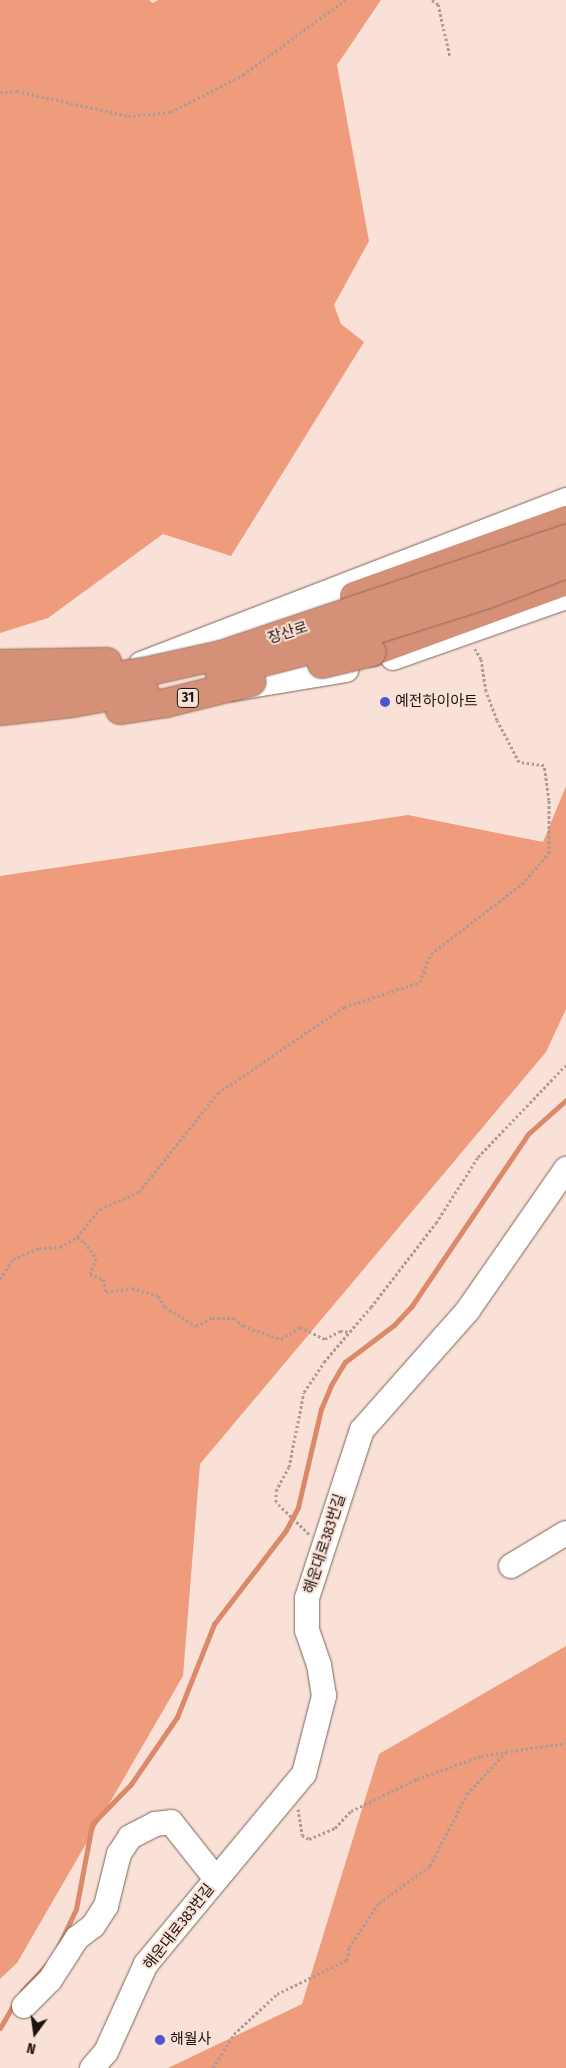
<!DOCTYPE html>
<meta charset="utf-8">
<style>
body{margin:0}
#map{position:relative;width:566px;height:2068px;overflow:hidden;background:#fae1d7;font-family:"Fira Sans Condensed","Noto Sans KR",sans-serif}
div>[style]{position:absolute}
.forest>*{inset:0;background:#ee9c7b}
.stream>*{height:5px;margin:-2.5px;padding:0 2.5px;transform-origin:2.5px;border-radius:2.5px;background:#da8969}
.path>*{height:3px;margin-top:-1.5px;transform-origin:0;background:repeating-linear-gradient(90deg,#ad9a92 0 2.5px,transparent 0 5px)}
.roads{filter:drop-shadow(0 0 1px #79645b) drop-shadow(0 0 1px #79645b)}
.minor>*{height:24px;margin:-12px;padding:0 12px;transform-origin:12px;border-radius:12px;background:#fff}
.highway>*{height:28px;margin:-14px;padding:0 14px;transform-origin:14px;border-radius:14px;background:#d49177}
.bridges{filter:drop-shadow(0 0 1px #946553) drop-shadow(0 0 1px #946553)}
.highway-bridge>*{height:28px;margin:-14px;padding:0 14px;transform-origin:14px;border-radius:14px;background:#d49177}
.dots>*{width:14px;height:14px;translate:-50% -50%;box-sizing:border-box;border:2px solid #fae1d7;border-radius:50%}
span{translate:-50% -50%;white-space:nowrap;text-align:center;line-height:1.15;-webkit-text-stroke:4px #fae1d7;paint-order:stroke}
.shield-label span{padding:1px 4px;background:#fae1d7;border:1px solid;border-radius:4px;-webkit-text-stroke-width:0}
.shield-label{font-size:14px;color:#1c1410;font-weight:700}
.street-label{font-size:15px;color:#1c1410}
.poi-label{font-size:15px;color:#1c1410}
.left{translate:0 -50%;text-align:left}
.north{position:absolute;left:10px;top:2008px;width:50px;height:50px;-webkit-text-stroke:4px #fae1d7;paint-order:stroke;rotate:194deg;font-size:14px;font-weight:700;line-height:20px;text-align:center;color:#1c1410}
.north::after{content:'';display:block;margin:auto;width:18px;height:22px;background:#1c1410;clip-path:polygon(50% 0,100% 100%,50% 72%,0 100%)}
</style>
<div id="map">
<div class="forest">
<i style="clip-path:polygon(0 0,149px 0,153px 3px,158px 0,381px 0,337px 65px,369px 241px,334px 305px,341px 324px,364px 342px,231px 556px,163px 534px,48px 618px,0 633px)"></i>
<i style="clip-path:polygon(566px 786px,566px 1009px,546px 1052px,200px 1464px,183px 1676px,17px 1963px,0 1979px,0 876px,408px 815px,543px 842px)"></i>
<i style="clip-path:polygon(566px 1646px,566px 2068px,168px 2068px,302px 2004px,379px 1754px)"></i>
</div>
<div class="stream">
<i style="left:58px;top:1947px;width:42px;rotate:-64.7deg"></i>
<i style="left:76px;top:1909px;width:86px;rotate:-79.3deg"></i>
<i style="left:92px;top:1824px;width:56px;rotate:-45.7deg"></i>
<i style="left:131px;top:1784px;width:81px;rotate:-55.5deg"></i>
<i style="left:177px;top:1717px;width:100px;rotate:-68.3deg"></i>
<i style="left:214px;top:1624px;width:118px;rotate:-52.5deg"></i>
<i style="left:286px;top:1530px;width:26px;rotate:-62deg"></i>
<i style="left:298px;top:1507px;width:101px;rotate:-76.8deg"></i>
<i style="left:321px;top:1409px;width:26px;rotate:-67deg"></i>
<i style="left:331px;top:1385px;width:27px;rotate:-59deg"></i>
<i style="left:345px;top:1362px;width:61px;rotate:-37.1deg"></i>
<i style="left:394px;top:1325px;width:25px;rotate:-47deg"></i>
<i style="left:411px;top:1307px;width:209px;rotate:-55.9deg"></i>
<i style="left:528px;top:1134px;width:51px;rotate:-41.8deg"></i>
<i style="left:22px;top:1991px;width:37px;rotate:-47deg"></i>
<i style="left:0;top:2028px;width:30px;rotate:-60deg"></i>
</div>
<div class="path">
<i style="left:432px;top:0;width:7px;rotate:34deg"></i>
<i style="left:438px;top:4px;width:54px;rotate:77.2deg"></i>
<i style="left:0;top:92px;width:17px;rotate:-3deg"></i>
<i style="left:17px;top:91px;width:114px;rotate:12.7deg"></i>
<i style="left:128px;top:116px;width:43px;rotate:-5.3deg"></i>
<i style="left:171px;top:112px;width:81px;rotate:-27.2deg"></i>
<i style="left:243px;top:75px;width:127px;rotate:-36.3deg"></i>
<i style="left:77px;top:1237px;width:9px;rotate:36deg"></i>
<i style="left:84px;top:1242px;width:20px;rotate:53deg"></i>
<i style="left:96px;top:1258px;width:17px;rotate:111deg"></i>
<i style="left:90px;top:1274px;width:14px;rotate:21deg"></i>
<i style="left:103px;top:1279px;width:13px;rotate:77deg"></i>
<i style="left:106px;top:1292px;width:26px;rotate:-9deg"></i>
<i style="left:132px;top:1288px;width:27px;rotate:17deg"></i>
<i style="left:158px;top:1296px;width:13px;rotate:58deg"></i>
<i style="left:165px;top:1307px;width:36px;rotate:32deg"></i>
<i style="left:196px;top:1326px;width:18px;rotate:-27deg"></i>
<i style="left:212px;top:1318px;width:22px"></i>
<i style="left:234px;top:1318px;width:12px;rotate:42deg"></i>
<i style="left:243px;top:1326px;width:40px;rotate:18.9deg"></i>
<i style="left:281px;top:1339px;width:22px;rotate:-32deg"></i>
<i style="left:300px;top:1327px;width:28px;rotate:26deg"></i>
<i style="left:325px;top:1339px;width:17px;rotate:-28deg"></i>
<i style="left:340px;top:1331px;width:9px;rotate:6deg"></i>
<i style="left:0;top:1279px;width:24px;rotate:-57deg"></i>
<i style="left:13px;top:1259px;width:28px;rotate:-23deg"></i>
<i style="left:39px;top:1248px;width:21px;rotate:-3deg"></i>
<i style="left:60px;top:1247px;width:20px;rotate:-30deg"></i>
<i style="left:77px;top:1237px;width:36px;rotate:-51deg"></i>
<i style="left:100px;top:1209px;width:43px;rotate:-23.6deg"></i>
<i style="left:139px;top:1192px;width:127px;rotate:-51.4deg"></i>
<i style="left:218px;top:1093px;width:153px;rotate:-34.3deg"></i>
<i style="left:344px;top:1007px;width:80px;rotate:-18.2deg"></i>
<i style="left:420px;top:982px;width:30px;rotate:-69deg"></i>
<i style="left:431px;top:954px;width:115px;rotate:-37.6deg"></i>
<i style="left:522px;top:884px;width:41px;rotate:-48.9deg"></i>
<i style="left:549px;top:853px;width:53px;rotate:-90deg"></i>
<i style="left:549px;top:800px;width:35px;rotate:-98deg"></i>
<i style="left:544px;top:765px;width:25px;rotate:-173deg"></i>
<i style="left:519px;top:762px;width:47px;rotate:-117.6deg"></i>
<i style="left:497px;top:720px;width:31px;rotate:-111deg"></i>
<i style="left:486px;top:691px;width:32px;rotate:-99deg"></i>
<i style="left:481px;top:659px;width:12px;rotate:-121deg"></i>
<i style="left:309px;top:1534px;width:46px;rotate:-135.9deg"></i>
<i style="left:276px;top:1502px;width:11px;rotate:-90deg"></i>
<i style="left:276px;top:1491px;width:27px;rotate:-62deg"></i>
<i style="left:289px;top:1467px;width:76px;rotate:-78.7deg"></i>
<i style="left:304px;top:1392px;width:36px;rotate:-56deg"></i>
<i style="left:324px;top:1362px;width:72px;rotate:-49.5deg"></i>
<i style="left:371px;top:1307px;width:106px;rotate:-52.3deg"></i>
<i style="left:436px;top:1223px;width:78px;rotate:-57.5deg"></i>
<i style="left:478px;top:1157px;width:127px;rotate:-46.3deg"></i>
<i style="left:298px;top:1809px;width:26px;rotate:81deg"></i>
<i style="left:302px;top:1835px;width:8px;rotate:30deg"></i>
<i style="left:309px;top:1839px;width:28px;rotate:-23deg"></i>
<i style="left:335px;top:1828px;width:23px;rotate:-47deg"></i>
<i style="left:351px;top:1811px;width:73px;rotate:-25.9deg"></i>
<i style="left:417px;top:1779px;width:68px;rotate:-19.8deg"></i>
<i style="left:481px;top:1756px;width:86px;rotate:-8.7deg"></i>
<i style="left:213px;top:2068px;width:40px;rotate:-58deg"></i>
<i style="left:234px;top:2034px;width:59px;rotate:-42.9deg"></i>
<i style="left:277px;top:1994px;width:78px;rotate:-25.9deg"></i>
<i style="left:347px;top:1960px;width:13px;rotate:-81deg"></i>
<i style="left:349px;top:1947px;width:53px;rotate:-55.7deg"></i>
<i style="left:379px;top:1903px;width:63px;rotate:-36deg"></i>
<i style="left:430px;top:1866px;width:81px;rotate:-62.8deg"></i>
<i style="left:467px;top:1794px;width:59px;rotate:-47.1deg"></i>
</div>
<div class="roads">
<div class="minor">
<i style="left:393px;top:658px;width:183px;rotate:-19.4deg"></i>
<i style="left:141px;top:664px;width:456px;rotate:-21.1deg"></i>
<i style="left:232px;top:689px;width:116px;rotate:-9.5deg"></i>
<i style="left:511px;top:1566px;width:64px;rotate:-31deg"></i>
<i style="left:24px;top:2006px;width:37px;rotate:-45deg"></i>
<i style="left:50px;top:1980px;width:50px;rotate:-57.3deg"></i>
<i style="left:77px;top:1938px;width:20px;rotate:-37deg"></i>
<i style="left:93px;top:1926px;width:24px;rotate:-57deg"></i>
<i style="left:106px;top:1906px;width:54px;rotate:-76deg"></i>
<i style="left:119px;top:1854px;width:20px;rotate:-57deg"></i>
<i style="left:130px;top:1837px;width:28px;rotate:-27deg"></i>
<i style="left:155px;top:1824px;width:16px;rotate:-7deg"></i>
<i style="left:171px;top:1822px;width:73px;rotate:51.7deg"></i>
<i style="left:92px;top:2068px;width:21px;rotate:-49deg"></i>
<i style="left:106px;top:2052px;width:97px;rotate:-65.6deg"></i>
<i style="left:146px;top:1964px;width:247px;rotate:-50.3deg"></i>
<i style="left:304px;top:1774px;width:81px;rotate:-75.6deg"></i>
<i style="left:324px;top:1696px;width:31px;rotate:-99deg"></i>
<i style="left:319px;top:1665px;width:37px;rotate:-109deg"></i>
<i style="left:307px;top:1630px;width:32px;rotate:-90deg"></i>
<i style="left:307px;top:1598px;width:177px;rotate:-71.9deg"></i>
<i style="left:362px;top:1430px;width:160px;rotate:-48.5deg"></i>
<i style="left:468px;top:1310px;width:172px;rotate:-55.2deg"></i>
</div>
<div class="highway">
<i style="left:354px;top:596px;width:225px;rotate:-19.7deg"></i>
<i style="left:372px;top:652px;width:207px;rotate:-20.1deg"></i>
</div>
</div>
<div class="bridges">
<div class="highway-bridge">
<i style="left:0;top:664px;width:107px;rotate:-1.1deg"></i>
<i style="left:322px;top:664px;width:51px;rotate:-13.5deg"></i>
<i style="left:220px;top:673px;width:104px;rotate:-14.4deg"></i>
<i style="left:321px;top:647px;width:172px;rotate:-17.6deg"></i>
<i style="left:485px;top:595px;width:87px;rotate:-20.9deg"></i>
<i style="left:0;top:687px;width:69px;rotate:-3.3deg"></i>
<i style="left:69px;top:683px;width:81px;rotate:-8.5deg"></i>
<i style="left:149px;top:671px;width:74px;rotate:-12.5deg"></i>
<i style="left:221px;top:655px;width:364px;rotate:-18.6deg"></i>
<i style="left:120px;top:710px;width:47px;rotate:-8.7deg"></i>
<i style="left:166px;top:703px;width:88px;rotate:-13.9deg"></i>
<i style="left:0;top:711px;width:72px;rotate:-6.3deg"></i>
<i style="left:72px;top:703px;width:73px;rotate:-10.2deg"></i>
</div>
</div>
<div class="dots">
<i style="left:385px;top:702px;background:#4b57cd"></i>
<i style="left:160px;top:2040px;background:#4b57cd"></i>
</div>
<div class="shield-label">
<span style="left:188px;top:698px">31</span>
</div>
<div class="street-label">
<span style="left:288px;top:633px;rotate:-18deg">장산로</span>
<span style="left:325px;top:1544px;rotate:-72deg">해운대로383번길</span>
<span style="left:179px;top:1927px;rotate:-52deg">해운대로383번길</span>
</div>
<div class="poi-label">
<span class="left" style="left:395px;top:702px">예전하이아트</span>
<span class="left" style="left:170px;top:2040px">해월사</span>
</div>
<div class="north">N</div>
</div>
